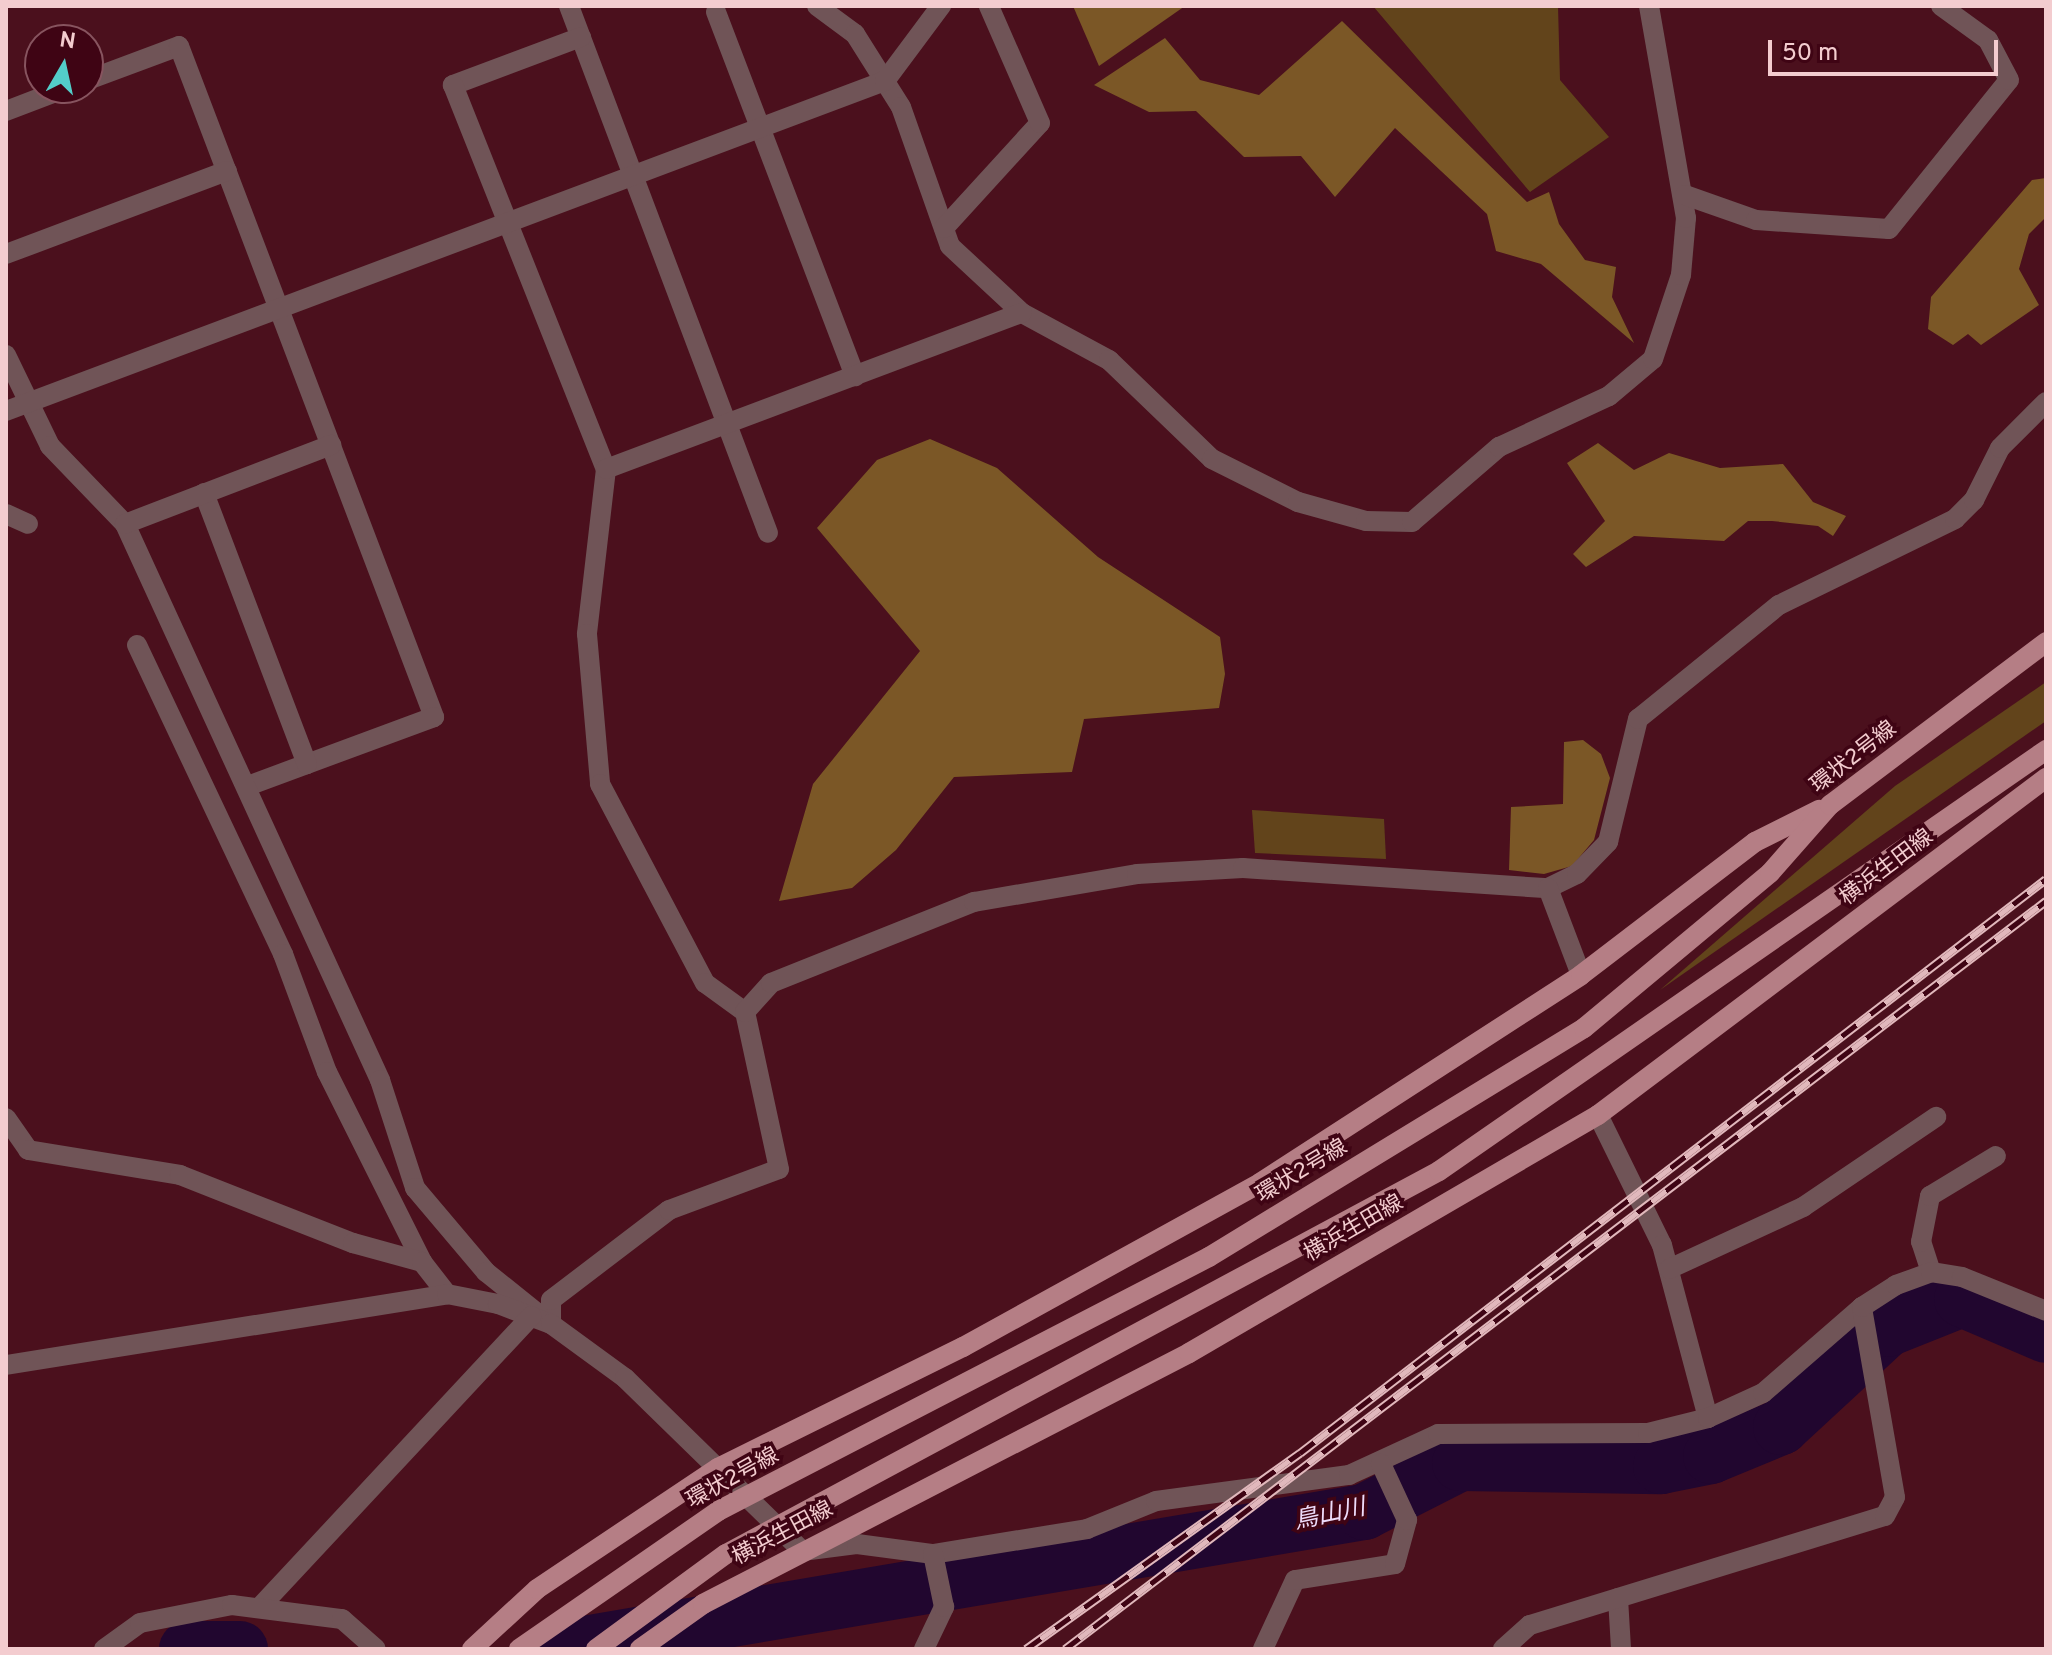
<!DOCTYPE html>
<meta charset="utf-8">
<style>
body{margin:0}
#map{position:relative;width:2052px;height:1655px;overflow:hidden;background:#4b101d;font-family:Overpass,"Noto Sans JP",sans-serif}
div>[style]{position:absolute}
.green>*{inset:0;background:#62441b}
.forest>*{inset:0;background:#7b5726}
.river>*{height:56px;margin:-28px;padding:0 28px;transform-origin:28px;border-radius:28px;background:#21062f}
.minor>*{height:20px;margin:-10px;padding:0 10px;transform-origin:10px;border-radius:10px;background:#705457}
.major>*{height:20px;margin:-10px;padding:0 10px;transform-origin:10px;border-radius:10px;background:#b57e85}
.rail>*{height:9px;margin-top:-4.5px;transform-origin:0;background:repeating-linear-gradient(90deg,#3f0414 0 18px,#e1b8bc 0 36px);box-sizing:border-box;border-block:2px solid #e1b8bc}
span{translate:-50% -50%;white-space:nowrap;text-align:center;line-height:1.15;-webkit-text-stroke:7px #3f0414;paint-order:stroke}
.street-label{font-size:22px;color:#f3cccf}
.water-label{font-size:24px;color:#eedcfa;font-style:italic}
.frame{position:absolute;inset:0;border:8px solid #f3cccf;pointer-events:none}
.north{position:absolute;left:24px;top:24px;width:80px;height:80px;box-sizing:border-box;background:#3f0414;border:2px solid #87545f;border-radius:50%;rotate:9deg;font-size:22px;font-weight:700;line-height:32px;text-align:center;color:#f3cccf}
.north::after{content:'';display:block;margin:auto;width:28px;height:36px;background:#53cdc9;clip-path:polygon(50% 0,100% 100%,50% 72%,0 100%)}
.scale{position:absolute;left:1768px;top:40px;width:230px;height:36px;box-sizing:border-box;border:4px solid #f3cccf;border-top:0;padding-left:10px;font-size:24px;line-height:28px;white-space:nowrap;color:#f3cccf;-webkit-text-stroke:6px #3f0414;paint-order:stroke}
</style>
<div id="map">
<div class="green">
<i style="clip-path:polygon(1373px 6px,1558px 6px,1560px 80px,1609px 137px,1530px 192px)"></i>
<i style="clip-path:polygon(2046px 682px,2046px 721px,1660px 990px,1895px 786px)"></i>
<i style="clip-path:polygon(1252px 810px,1384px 819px,1386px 859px,1255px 853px)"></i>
</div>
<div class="forest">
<i style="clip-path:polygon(1073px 6px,1185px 6px,1099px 66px)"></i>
<i style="clip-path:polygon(1342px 21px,1527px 202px,1549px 192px,1559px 224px,1585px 260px,1616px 267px,1612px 297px,1634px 343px,1541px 264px,1496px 251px,1487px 214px,1395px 128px,1335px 197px,1301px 156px,1244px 157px,1196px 111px,1149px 112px,1094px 85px,1165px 38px,1200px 80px,1259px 95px)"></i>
<i style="clip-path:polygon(2046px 178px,2046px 217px,2029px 234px,2019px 269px,2039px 305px,1981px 345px,1968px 334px,1953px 345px,1928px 329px,1931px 297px,2032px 180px)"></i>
<i style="clip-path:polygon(930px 439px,997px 468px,1098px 557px,1220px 637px,1225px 674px,1219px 708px,1084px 719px,1072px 772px,954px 777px,896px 850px,852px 888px,779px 901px,813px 784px,920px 651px,817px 528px,877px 460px)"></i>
<i style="clip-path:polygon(1598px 443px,1634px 470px,1669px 453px,1720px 468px,1783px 464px,1813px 502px,1846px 516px,1833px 536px,1818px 526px,1772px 521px,1748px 521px,1724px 541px,1634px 536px,1586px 567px,1573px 554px,1605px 521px,1567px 463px)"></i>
<i style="clip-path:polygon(1583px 740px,1601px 754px,1610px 778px,1594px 840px,1572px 866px,1544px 874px,1509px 870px,1511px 807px,1563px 804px,1564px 742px)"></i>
</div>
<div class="river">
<i style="left:187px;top:1649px;width:53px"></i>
<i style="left:554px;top:1649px;width:822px;rotate:-9.6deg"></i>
<i style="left:1364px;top:1512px;width:108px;rotate:-27deg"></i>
<i style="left:1460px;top:1463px;width:201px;rotate:0.9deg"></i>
<i style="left:1661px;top:1466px;width:51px;rotate:-11.3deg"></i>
<i style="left:1711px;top:1456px;width:76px;rotate:-22.5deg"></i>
<i style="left:1781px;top:1427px;width:144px;rotate:-42.8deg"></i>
<i style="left:1887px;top:1329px;width:81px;rotate:-21.8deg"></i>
<i style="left:1962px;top:1299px;width:91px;rotate:23.2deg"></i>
</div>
<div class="minor">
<i style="left:569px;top:6px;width:563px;rotate:69.31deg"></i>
<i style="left:817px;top:6px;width:47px;rotate:36.4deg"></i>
<i style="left:855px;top:34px;width:86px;rotate:57.8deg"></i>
<i style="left:901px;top:107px;width:147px;rotate:70.6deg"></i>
<i style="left:950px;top:246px;width:98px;rotate:42.9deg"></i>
<i style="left:1022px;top:313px;width:99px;rotate:28.4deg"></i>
<i style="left:1109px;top:360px;width:143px;rotate:43.9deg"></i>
<i style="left:1212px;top:459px;width:96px;rotate:26.6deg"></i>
<i style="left:1298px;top:502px;width:71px;rotate:15.6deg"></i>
<i style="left:1366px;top:521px;width:46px;rotate:1.2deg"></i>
<i style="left:1412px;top:522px;width:115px;rotate:-40.8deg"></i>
<i style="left:1499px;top:447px;width:121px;rotate:-24.9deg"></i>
<i style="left:1609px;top:396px;width:57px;rotate:-40.1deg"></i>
<i style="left:1653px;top:359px;width:89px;rotate:-71.6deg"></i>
<i style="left:1681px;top:275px;width:57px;rotate:-85deg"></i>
<i style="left:1686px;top:218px;width:215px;rotate:-99.9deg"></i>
<i style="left:716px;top:12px;width:390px;rotate:69.1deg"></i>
<i style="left:581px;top:37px;width:137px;rotate:159.4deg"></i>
<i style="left:453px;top:85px;width:413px;rotate:68.3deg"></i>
<i style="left:606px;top:469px;width:166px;rotate:96.6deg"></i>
<i style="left:587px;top:634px;width:151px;rotate:85deg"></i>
<i style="left:600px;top:784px;width:225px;rotate:62.2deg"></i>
<i style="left:705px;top:983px;width:49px;rotate:35.9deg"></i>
<i style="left:88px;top:80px;width:97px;rotate:-20.5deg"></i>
<i style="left:179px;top:46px;width:718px;rotate:69.19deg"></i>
<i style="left:434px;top:717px;width:199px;rotate:159.7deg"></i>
<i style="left:6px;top:111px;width:64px;rotate:-21deg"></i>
<i style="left:1685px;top:195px;width:75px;rotate:19.4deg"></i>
<i style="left:1756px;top:220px;width:133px;rotate:3.9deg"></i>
<i style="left:1889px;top:229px;width:191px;rotate:-51.2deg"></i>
<i style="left:2009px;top:80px;width:45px;rotate:-117.7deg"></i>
<i style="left:1988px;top:40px;width:58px;rotate:-144.1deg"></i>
<i style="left:944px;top:228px;width:142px;rotate:-47.6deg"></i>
<i style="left:1040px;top:123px;width:128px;rotate:-113.6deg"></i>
<i style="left:6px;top:254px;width:236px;rotate:-20.6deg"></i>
<i style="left:6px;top:355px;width:101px;rotate:64.2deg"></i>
<i style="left:50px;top:446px;width:108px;rotate:46.1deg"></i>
<i style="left:125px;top:524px;width:612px;rotate:65.36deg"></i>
<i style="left:380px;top:1080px;width:114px;rotate:72deg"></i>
<i style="left:415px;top:1188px;width:110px;rotate:49.8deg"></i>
<i style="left:486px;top:1272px;width:64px;rotate:38.7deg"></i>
<i style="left:6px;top:411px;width:939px;rotate:-20.58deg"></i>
<i style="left:885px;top:81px;width:94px;rotate:-53.3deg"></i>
<i style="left:606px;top:469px;width:444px;rotate:-20.6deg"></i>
<i style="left:204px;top:493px;width:290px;rotate:69.2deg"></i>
<i style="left:6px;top:514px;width:24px;rotate:24deg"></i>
<i style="left:125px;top:524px;width:221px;rotate:-21deg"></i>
<i style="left:137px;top:645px;width:342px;rotate:64.7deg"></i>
<i style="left:283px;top:954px;width:126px;rotate:69.6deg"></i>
<i style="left:327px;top:1072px;width:212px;rotate:63.4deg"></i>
<i style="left:1548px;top:888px;width:32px;rotate:-26deg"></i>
<i style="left:1577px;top:874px;width:45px;rotate:-45.9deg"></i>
<i style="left:1608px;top:842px;width:127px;rotate:-76.3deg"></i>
<i style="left:1638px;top:719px;width:181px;rotate:-39deg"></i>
<i style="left:1779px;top:605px;width:196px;rotate:-26deg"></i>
<i style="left:1955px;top:519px;width:27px;rotate:-45deg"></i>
<i style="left:1974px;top:500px;width:58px;rotate:-63.4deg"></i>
<i style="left:2000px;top:448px;width:65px;rotate:-45deg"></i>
<i style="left:1598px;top:1115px;width:145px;rotate:63.8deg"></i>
<i style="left:1662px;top:1245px;width:179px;rotate:75.1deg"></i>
<i style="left:6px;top:1118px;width:39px;rotate:55deg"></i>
<i style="left:28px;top:1150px;width:154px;rotate:9.3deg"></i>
<i style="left:180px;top:1175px;width:186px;rotate:21.5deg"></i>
<i style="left:353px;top:1243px;width:72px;rotate:15.4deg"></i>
<i style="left:422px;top:1262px;width:41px;rotate:52deg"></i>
<i style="left:1669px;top:1269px;width:148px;rotate:-24.8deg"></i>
<i style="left:1803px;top:1207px;width:161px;rotate:-34.1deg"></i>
<i style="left:1931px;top:1272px;width:32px;rotate:-108deg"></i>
<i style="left:1921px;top:1242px;width:47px;rotate:-78.9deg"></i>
<i style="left:1930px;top:1196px;width:77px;rotate:-31.2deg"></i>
<i style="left:551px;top:1324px;width:24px;rotate:-90deg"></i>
<i style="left:551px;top:1300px;width:148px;rotate:-37.3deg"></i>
<i style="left:669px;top:1210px;width:117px;rotate:-20.4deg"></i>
<i style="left:779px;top:1169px;width:161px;rotate:-102.2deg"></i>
<i style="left:745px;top:1012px;width:39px;rotate:-48deg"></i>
<i style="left:771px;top:983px;width:219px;rotate:-21.8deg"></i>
<i style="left:974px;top:902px;width:165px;rotate:-9.7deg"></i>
<i style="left:1137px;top:874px;width:106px;rotate:-3.2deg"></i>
<i style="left:1243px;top:868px;width:306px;rotate:3.8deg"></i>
<i style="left:1548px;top:888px;width:93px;rotate:69.2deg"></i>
<i style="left:6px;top:1365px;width:447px;rotate:-9.1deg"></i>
<i style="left:447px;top:1294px;width:52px;rotate:11.1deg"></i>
<i style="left:498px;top:1304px;width:57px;rotate:20.7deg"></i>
<i style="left:551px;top:1324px;width:92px;rotate:36.1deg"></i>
<i style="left:625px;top:1378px;width:248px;rotate:44.3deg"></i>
<i style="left:802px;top:1551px;width:55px;rotate:-7.3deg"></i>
<i style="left:857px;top:1544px;width:77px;rotate:7.5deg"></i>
<i style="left:933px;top:1554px;width:156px;rotate:-9.2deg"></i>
<i style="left:1087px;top:1529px;width:74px;rotate:-22.1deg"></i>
<i style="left:1156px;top:1501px;width:195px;rotate:-7.7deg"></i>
<i style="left:1349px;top:1475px;width:98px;rotate:-24.7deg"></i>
<i style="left:1438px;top:1434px;width:210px;rotate:-0.3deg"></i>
<i style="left:1648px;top:1433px;width:62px;rotate:-14deg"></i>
<i style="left:1708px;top:1418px;width:60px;rotate:-24.4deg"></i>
<i style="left:1763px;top:1393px;width:131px;rotate:-41deg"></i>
<i style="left:1618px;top:1598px;width:51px;rotate:86.6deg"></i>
<i style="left:260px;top:1607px;width:398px;rotate:-47deg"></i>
<i style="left:104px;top:1649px;width:44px;rotate:-35.8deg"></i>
<i style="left:140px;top:1623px;width:94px;rotate:-11.1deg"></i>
<i style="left:232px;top:1605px;width:111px;rotate:7.3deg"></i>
<i style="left:342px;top:1619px;width:45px;rotate:41.4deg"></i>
<i style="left:924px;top:1649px;width:47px;rotate:-64.5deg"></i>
<i style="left:944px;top:1607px;width:54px;rotate:-101.7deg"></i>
<i style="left:1263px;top:1649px;width:76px;rotate:-65.1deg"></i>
<i style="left:1295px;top:1580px;width:101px;rotate:-9.1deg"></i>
<i style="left:1395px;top:1564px;width:46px;rotate:-74.7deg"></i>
<i style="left:1407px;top:1520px;width:62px;rotate:-114.9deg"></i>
<i style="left:1503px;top:1649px;width:36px;rotate:-42deg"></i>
<i style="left:1530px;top:1625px;width:371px;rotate:-17.1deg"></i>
<i style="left:1885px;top:1516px;width:21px;rotate:-62deg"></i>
<i style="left:1895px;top:1497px;width:193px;rotate:-99.9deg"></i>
<i style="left:1862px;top:1307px;width:40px;rotate:-32.9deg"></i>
<i style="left:1896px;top:1285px;width:37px;rotate:-20deg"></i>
<i style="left:1931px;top:1272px;width:31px;rotate:9deg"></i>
<i style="left:1962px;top:1277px;width:91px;rotate:22deg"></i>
</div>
<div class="major">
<i style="left:472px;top:1649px;width:88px;rotate:-42.7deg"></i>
<i style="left:537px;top:1589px;width:218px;rotate:-33.8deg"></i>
<i style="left:718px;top:1468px;width:273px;rotate:-26.3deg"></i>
<i style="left:963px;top:1347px;width:339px;rotate:-28.9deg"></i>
<i style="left:1260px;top:1183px;width:382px;rotate:-32.9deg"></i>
<i style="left:1581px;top:975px;width:219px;rotate:-37.4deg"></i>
<i style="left:1755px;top:842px;width:72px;rotate:-26.6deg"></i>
<i style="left:519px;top:1649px;width:242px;rotate:-34.7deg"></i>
<i style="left:718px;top:1511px;width:553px;rotate:-27.35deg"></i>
<i style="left:1209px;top:1257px;width:439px;rotate:-31.4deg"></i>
<i style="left:1584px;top:1028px;width:242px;rotate:-39.8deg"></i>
<i style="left:1770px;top:873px;width:91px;rotate:-48.6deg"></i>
<i style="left:1830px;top:805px;width:271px;rotate:-37deg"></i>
<i style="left:596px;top:1649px;width:161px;rotate:-36.2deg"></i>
<i style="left:726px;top:1554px;width:809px;rotate:-28.24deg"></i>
<i style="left:1439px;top:1171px;width:739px;rotate:-34.74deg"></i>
<i style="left:640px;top:1649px;width:77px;rotate:-35.5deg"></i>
<i style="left:703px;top:1604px;width:547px;rotate:-27.31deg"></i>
<i style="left:1189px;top:1353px;width:473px;rotate:-30.2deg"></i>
<i style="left:1598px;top:1115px;width:561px;rotate:-36.95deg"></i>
</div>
<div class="rail">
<i style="left:1026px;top:1649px;width:337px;rotate:-35.6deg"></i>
<i style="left:1300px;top:1453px;width:941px;rotate:-37.58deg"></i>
<i style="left:1065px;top:1649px;width:1234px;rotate:-37.33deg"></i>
</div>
<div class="street-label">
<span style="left:1854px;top:758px;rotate:-38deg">環状2号線</span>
<span style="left:1887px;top:868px;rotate:-37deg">横浜生田線</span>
<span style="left:1302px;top:1172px;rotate:-31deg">環状2号線</span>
<span style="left:1354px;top:1229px;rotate:-30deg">横浜生田線</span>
<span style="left:733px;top:1479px;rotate:-29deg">環状2号線</span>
<span style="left:783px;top:1534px;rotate:-28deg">横浜生田線</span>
</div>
<div class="water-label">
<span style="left:1330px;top:1516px;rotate:-12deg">鳥山川</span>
</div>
<div class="frame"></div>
<div class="north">N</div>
<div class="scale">50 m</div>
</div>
